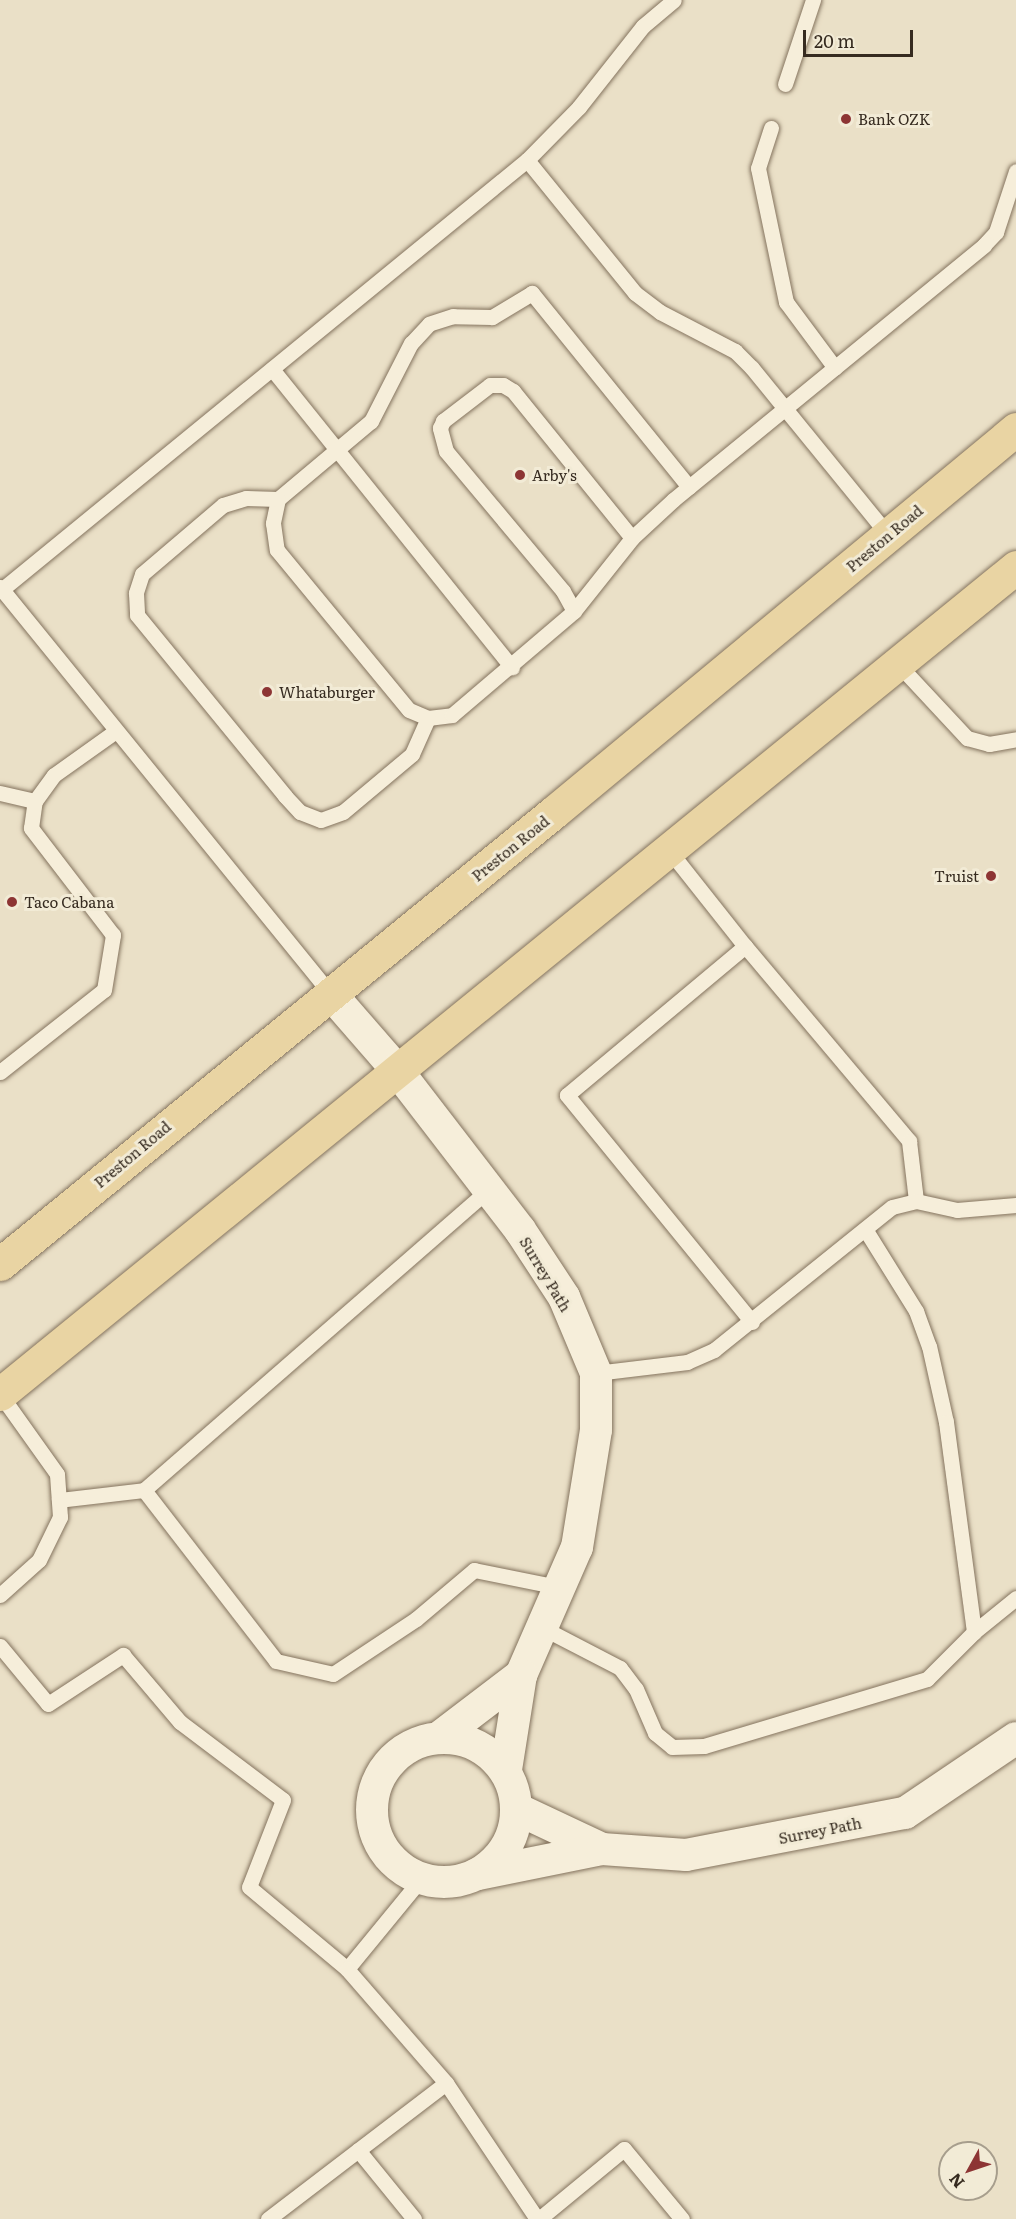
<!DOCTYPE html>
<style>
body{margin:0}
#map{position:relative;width:1016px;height:2219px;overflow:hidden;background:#eae0c7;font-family:Literata,serif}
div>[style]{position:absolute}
.roads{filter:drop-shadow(0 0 2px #84735e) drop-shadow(0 0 2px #84735e)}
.service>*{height:15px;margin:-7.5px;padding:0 7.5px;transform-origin:7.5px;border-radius:7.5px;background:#f6eeda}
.minor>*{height:32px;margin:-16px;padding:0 16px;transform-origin:16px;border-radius:16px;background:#f6eeda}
.minor>.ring{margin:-16px;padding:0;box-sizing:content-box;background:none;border:32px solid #f6eeda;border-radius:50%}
.primary>*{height:33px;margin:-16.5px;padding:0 16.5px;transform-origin:16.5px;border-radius:16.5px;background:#e9d4a3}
.dots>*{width:16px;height:16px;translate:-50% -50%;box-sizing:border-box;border:3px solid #f2ebd6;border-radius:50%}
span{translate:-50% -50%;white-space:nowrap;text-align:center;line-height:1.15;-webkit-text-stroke:6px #f2ebd6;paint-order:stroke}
.poi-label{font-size:15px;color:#362b20}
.left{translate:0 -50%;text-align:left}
.right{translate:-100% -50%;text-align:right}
.street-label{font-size:15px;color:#362b20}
.north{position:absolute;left:938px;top:2141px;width:60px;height:60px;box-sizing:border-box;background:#f2ebd6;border:2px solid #a79e8d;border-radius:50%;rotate:230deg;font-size:16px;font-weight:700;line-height:24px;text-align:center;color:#362b20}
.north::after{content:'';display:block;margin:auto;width:21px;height:27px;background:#8d3534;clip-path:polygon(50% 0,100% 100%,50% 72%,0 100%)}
.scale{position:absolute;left:803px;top:30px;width:110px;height:27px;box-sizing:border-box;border:3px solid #362b20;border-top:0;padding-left:8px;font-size:18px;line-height:21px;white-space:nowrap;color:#362b20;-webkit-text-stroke:4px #f2ebd6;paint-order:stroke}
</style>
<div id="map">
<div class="roads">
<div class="service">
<i style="left:785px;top:84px;width:89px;rotate:-71.6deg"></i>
<i style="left:771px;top:128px;width:42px;rotate:108deg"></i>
<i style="left:758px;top:168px;width:137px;rotate:78.2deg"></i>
<i style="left:786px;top:302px;width:82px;rotate:53.4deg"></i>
<i style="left:527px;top:160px;width:171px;rotate:50.9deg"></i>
<i style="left:635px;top:293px;width:31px;rotate:37deg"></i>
<i style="left:660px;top:312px;width:85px;rotate:27.5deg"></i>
<i style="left:735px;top:351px;width:24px;rotate:45deg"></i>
<i style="left:752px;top:368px;width:215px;rotate:50.8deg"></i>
<i style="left:272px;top:369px;width:383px;rotate:51.2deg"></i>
<i style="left:689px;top:487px;width:250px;rotate:-129deg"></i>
<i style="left:532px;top:293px;width:47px;rotate:149deg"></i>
<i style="left:492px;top:317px;width:39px;rotate:-179deg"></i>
<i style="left:453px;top:316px;width:25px;rotate:162deg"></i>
<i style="left:429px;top:324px;width:26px;rotate:133deg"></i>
<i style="left:411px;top:343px;width:88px;rotate:117.1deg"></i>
<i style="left:371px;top:421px;width:121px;rotate:140deg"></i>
<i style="left:278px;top:499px;width:25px;rotate:102deg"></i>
<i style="left:273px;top:523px;width:27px;rotate:82deg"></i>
<i style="left:277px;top:550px;width:207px;rotate:50.5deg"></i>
<i style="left:409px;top:710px;width:21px;rotate:23deg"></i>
<i style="left:428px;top:718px;width:24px;rotate:-7deg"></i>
<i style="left:452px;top:715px;width:160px;rotate:-40.4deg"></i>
<i style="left:574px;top:611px;width:93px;rotate:-51.5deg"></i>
<i style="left:632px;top:538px;width:56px;rotate:-42.8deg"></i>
<i style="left:673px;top:500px;width:402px;rotate:-39.3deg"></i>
<i style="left:984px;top:245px;width:18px;rotate:-47deg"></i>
<i style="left:996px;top:232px;width:64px;rotate:-71.8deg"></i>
<i style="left:278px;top:499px;width:32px;rotate:-178deg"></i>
<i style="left:246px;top:498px;width:24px;rotate:163deg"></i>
<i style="left:223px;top:505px;width:106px;rotate:139.6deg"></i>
<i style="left:142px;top:574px;width:20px;rotate:108deg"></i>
<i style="left:136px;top:593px;width:22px;rotate:87deg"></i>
<i style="left:137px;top:615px;width:234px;rotate:50.7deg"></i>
<i style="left:285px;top:796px;width:22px;rotate:47deg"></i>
<i style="left:300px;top:812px;width:22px;rotate:21deg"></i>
<i style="left:321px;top:820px;width:23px;rotate:-20deg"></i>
<i style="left:343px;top:812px;width:90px;rotate:-40deg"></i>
<i style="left:412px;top:754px;width:39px;rotate:-66deg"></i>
<i style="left:0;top:587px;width:523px;rotate:50.9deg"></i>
<i style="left:0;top:591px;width:681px;rotate:-39.28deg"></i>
<i style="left:527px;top:160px;width:74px;rotate:-45.5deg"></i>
<i style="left:579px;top:107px;width:103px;rotate:-51.7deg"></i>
<i style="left:643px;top:26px;width:40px;rotate:-40deg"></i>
<i style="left:574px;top:611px;width:23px;rotate:-119deg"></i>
<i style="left:563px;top:591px;width:182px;rotate:-129.9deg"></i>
<i style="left:446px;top:451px;width:24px;rotate:-105deg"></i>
<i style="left:440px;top:428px;width:8px;rotate:-67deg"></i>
<i style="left:443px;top:421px;width:59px;rotate:-37.5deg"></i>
<i style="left:490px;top:385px;width:13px"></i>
<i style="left:503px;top:385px;width:12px;rotate:31deg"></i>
<i style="left:513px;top:391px;width:189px;rotate:51deg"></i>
<i style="left:897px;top:663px;width:103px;rotate:47deg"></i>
<i style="left:967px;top:738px;width:23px;rotate:15deg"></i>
<i style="left:989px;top:744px;width:27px;rotate:-10deg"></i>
<i style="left:0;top:793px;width:36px;rotate:13deg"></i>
<i style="left:668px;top:849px;width:124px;rotate:51.6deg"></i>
<i style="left:0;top:1072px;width:132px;rotate:-38.3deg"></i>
<i style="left:104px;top:990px;width:56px;rotate:-80.7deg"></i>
<i style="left:113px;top:935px;width:135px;rotate:-127.5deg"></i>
<i style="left:31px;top:828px;width:27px;rotate:-82deg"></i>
<i style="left:35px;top:801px;width:32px;rotate:-54deg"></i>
<i style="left:54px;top:775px;width:76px;rotate:-35.4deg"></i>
<i style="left:865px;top:1229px;width:97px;rotate:58.1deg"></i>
<i style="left:916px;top:1311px;width:37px;rotate:70deg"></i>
<i style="left:929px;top:1346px;width:78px;rotate:77.4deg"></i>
<i style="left:946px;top:1422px;width:212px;rotate:82.4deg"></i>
<i style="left:752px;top:1322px;width:293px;rotate:-129.2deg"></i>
<i style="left:567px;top:1095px;width:232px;rotate:-39.9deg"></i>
<i style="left:745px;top:946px;width:255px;rotate:49.9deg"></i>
<i style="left:909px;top:1141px;width:60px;rotate:83.3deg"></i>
<i style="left:596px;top:1373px;width:92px;rotate:-6.9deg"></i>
<i style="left:687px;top:1362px;width:30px;rotate:-24deg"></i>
<i style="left:714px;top:1350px;width:228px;rotate:-38.8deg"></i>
<i style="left:892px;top:1207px;width:25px;rotate:-14deg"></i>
<i style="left:916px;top:1201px;width:42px;rotate:12.4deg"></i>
<i style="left:957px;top:1210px;width:59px;rotate:-4.8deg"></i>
<i style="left:144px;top:1490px;width:456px;rotate:-41.1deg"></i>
<i style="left:59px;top:1500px;width:86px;rotate:-6.7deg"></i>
<i style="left:144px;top:1490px;width:216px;rotate:52.3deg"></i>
<i style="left:276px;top:1661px;width:58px;rotate:12.8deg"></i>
<i style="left:333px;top:1674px;width:100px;rotate:-33.5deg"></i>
<i style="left:416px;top:1619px;width:76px;rotate:-40.2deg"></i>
<i style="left:474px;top:1570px;width:86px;rotate:11.4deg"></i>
<i style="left:0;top:1595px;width:52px;rotate:-41.9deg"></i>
<i style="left:39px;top:1560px;width:48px;rotate:-64deg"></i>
<i style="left:60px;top:1517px;width:43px;rotate:-94deg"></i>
<i style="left:57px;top:1474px;width:98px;rotate:-125.5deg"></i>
<i style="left:539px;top:1626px;width:91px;rotate:27.4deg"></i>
<i style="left:620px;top:1668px;width:26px;rotate:53deg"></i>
<i style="left:636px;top:1689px;width:48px;rotate:66.6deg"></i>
<i style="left:655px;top:1733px;width:22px;rotate:39deg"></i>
<i style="left:672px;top:1747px;width:32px;rotate:-2deg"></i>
<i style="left:704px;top:1746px;width:233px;rotate:-16.7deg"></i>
<i style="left:927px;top:1679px;width:66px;rotate:-45deg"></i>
<i style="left:974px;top:1632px;width:54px;rotate:-39deg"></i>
<i style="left:0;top:1646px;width:75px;rotate:50.4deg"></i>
<i style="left:48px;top:1704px;width:90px;rotate:-33.2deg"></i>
<i style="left:123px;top:1655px;width:88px;rotate:49.6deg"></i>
<i style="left:180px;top:1722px;width:129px;rotate:37.1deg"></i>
<i style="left:283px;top:1800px;width:93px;rotate:111.3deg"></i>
<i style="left:249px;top:1887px;width:128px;rotate:39.9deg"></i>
<i style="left:347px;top:1969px;width:117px;rotate:-50.6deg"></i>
<i style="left:347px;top:1969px;width:151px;rotate:49deg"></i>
<i style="left:446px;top:2083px;width:164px;rotate:56.2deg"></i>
<i style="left:358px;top:2150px;width:89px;rotate:50.9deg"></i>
<i style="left:268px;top:2219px;width:224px;rotate:-37.4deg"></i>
<i style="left:539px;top:2219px;width:110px;rotate:-39.5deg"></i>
<i style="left:624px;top:2149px;width:91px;rotate:50.4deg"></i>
</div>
<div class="minor">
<i style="left:330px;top:993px;width:101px;rotate:49deg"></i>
<i style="left:396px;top:1069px;width:203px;rotate:52.4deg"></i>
<i style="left:520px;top:1230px;width:80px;rotate:56.7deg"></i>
<i style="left:564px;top:1297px;width:82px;rotate:67.2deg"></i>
<i style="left:596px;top:1373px;width:57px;rotate:90deg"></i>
<i style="left:596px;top:1430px;width:119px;rotate:99.2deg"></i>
<i style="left:577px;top:1547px;width:140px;rotate:113.6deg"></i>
<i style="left:521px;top:1675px;width:96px;rotate:99deg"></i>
<i style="left:441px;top:1736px;width:101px;rotate:-37.3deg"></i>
<i class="ring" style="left:372px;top:1738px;width:112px;height:112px"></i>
<i style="left:517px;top:1809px;width:94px;rotate:25.2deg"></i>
<i style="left:478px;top:1874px;width:126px;rotate:-11.4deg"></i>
<i style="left:602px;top:1849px;width:84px;rotate:4.1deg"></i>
<i style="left:686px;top:1855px;width:223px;rotate:-10.9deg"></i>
<i style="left:905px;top:1813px;width:134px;rotate:-34deg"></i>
</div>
<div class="primary">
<i style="left:0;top:1264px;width:715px;rotate:-39.21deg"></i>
<i style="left:554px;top:812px;width:600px;rotate:-39.66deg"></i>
<i style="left:0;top:1394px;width:1310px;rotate:-39.14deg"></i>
</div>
</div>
<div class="dots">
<i style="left:846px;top:119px;background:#8d3534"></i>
<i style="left:520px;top:475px;background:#8d3534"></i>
<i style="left:267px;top:692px;background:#8d3534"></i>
<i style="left:991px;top:876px;background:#8d3534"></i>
<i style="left:12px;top:902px;background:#8d3534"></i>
</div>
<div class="poi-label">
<span class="left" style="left:858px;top:119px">Bank OZK</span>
<span class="left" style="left:532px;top:475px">Arby's</span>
<span class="left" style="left:279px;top:692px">Whataburger</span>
<span class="right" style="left:979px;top:876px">Truist</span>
<span class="left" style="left:24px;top:902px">Taco Cabana</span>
</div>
<div class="street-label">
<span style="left:884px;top:538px;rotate:-40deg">Preston Road</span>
<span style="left:510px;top:848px;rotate:-39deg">Preston Road</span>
<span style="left:132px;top:1154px;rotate:-40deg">Preston Road</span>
<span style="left:546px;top:1274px;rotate:59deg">Surrey Path</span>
<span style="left:820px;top:1830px;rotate:-11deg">Surrey Path</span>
</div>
<div class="north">N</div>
<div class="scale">20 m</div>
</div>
